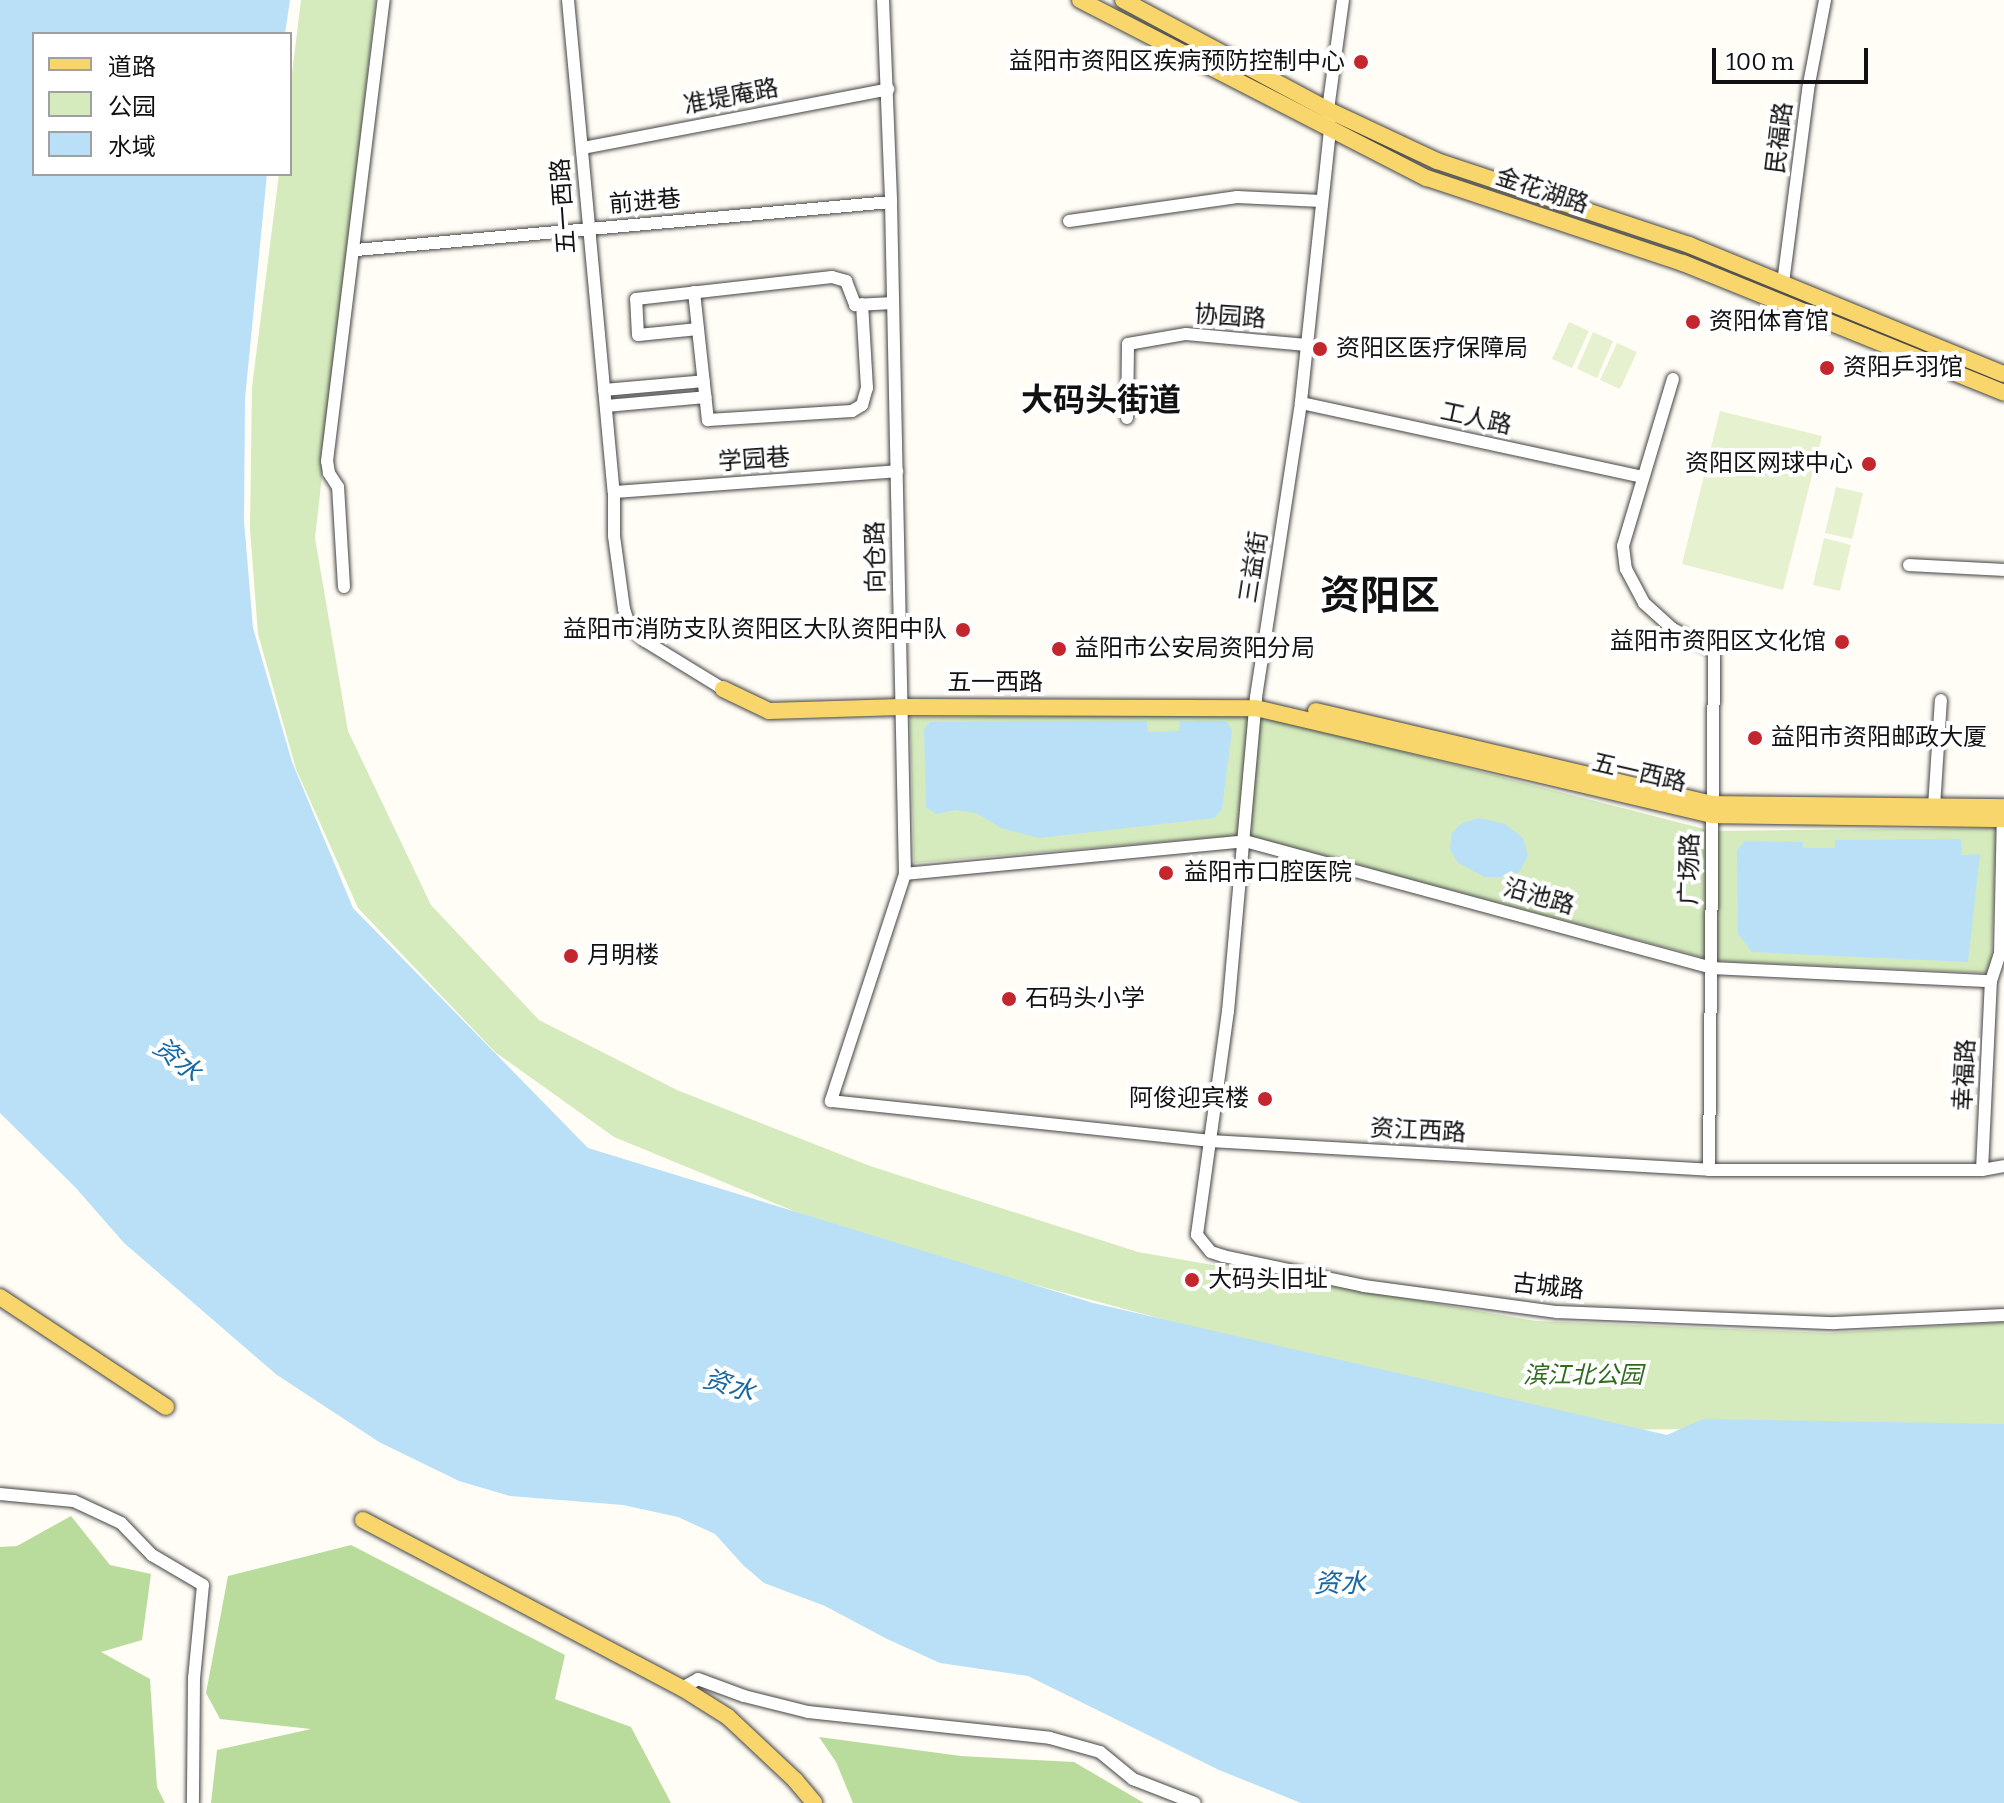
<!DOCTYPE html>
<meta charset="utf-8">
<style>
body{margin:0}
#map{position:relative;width:2004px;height:1803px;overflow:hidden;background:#fffdf5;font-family:Bitter,"Noto Sans SC",serif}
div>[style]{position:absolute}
.green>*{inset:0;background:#d5ebbd}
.forest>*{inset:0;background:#b9dc9c}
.pitch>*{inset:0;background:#e6f2cf}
.water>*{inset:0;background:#b9e0f7}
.roads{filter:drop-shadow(0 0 2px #444) drop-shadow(0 0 2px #444)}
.minor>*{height:12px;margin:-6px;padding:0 6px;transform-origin:6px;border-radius:6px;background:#fff}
.major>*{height:16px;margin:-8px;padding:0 8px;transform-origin:8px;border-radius:8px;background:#f9d66b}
.dots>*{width:22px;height:22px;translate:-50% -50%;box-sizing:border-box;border:4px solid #fff;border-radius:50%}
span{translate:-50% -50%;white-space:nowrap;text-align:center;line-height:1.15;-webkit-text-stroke:8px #fff;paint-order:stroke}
.poi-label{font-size:24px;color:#111}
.right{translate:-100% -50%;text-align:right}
.left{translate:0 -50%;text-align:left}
.street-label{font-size:24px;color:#111}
.park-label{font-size:24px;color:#2f6b1f;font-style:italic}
.water-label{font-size:26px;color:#1768a6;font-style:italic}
.district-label{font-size:32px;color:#111;font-weight:700}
.town-label{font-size:40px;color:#111;font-weight:700}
.legend{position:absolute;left:32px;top:32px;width:260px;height:144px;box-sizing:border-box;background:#fff;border:2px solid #a0a0a0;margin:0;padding:10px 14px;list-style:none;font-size:24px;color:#111}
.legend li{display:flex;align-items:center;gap:16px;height:40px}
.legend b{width:40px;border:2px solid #a0a0a0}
.scale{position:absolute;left:1712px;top:48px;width:156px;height:36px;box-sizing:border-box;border:4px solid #111;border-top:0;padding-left:10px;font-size:24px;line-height:28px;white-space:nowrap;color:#111;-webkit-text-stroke:6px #fff;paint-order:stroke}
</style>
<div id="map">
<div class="green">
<i style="clip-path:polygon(301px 0,376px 0,315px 538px,348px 731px,431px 905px,539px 1020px,677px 1090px,870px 1166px,1138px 1252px,1536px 1321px,1829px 1333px,2004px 1322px,2004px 1427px,1576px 1430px,857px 1237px,614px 1137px,495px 1052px,358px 908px,296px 769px,258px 634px,250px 529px,252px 387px,279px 174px,290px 174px,290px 90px)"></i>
<i style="clip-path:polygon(1260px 715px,1712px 831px,1996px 828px,1991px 973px,1717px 961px,1245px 835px,914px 863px,910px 717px)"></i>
</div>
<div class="forest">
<i style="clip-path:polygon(71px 1516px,110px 1565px,151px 1574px,142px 1640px,101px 1652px,150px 1679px,157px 1787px,165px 1803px,0 1803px,0 1547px,17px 1546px)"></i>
<i style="clip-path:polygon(351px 1545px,565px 1655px,555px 1699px,631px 1727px,671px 1803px,211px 1803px,217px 1750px,311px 1729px,220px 1719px,206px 1693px,228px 1576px)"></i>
<i style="clip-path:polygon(819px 1737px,961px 1756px,1074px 1762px,1144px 1803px,853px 1803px,836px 1762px)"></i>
</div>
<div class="pitch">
<i style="clip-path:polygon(1569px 322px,1589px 331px,1572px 368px,1552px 359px)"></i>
<i style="clip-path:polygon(1593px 332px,1613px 341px,1597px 378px,1577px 369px)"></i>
<i style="clip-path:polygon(1617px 343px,1637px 352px,1620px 389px,1600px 380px)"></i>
<i style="clip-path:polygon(1720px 411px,1822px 436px,1783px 590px,1682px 564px)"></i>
<i style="clip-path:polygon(1836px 487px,1863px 493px,1852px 539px,1825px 533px)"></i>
<i style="clip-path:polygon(1824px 538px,1851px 545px,1840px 591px,1813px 585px)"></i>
</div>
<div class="water">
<i style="clip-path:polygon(0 0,290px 0,285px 34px,34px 34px,34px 174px,267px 174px,245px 399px,244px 521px,253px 628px,292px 762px,353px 908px,588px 1148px,1093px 1303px,1667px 1435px,1703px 1419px,2004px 1424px,2004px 1803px,1301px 1803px,1219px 1770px,1028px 1676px,940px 1663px,887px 1639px,825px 1606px,764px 1583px,743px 1565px,715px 1534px,678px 1517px,623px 1505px,510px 1496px,459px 1481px,379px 1442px,277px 1375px,124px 1243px,75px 1187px,0 1113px)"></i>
<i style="clip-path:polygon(1147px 721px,1148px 732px,1179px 731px,1180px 721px,1226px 721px,1232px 730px,1222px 809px,1215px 818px,1039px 838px,1001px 828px,976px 813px,956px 810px,936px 814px,926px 807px,924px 729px,930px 722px)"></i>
<i style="clip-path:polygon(1479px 818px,1505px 824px,1523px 838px,1528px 856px,1519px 872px,1504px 877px,1485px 877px,1458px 863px,1450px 849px,1452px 833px,1462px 823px)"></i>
<i style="clip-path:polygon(1961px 839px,1962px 855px,1980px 854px,1968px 962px,1752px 952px,1738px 934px,1737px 850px,1745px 841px,1803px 842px,1803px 848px,1835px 848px,1835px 840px)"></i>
</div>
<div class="roads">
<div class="minor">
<i style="left:568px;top:0;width:494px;rotate:84.7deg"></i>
<i style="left:614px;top:492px;width:44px;rotate:90deg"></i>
<i style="left:614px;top:536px;width:74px;rotate:82.2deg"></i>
<i style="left:624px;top:609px;width:19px;rotate:72deg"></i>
<i style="left:630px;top:627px;width:21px;rotate:43deg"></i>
<i style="left:645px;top:641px;width:92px;rotate:31.6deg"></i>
<i style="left:883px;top:0;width:202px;rotate:87.7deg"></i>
<i style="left:891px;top:202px;width:672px;rotate:88.81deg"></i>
<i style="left:905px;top:874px;width:239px;rotate:108.1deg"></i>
<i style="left:831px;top:1101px;width:381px;rotate:6deg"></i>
<i style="left:1210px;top:1141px;width:500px;rotate:3.3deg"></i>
<i style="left:1709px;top:1170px;width:273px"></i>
<i style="left:1982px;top:1170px;width:22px;rotate:-10deg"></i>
<i style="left:1343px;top:0;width:111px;rotate:97.8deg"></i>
<i style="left:1328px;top:110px;width:20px;rotate:84deg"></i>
<i style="left:1330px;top:130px;width:275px;rotate:96.1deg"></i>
<i style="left:1301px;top:403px;width:298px;rotate:98.7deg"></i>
<i style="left:1256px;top:698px;width:314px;rotate:95.1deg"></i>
<i style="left:1228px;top:1011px;width:226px;rotate:97.9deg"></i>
<i style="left:1197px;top:1235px;width:22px;rotate:51deg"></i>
<i style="left:1211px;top:1252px;width:13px;rotate:18deg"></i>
<i style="left:1223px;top:1256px;width:144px;rotate:12deg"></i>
<i style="left:1364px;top:1286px;width:195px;rotate:7.7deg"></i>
<i style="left:1557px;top:1312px;width:278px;rotate:2.3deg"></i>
<i style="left:1835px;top:1323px;width:169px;rotate:-2.7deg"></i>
<i style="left:583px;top:148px;width:311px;rotate:-10.9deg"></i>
<i style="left:1069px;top:221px;width:170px;rotate:-8.1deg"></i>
<i style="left:1237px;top:197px;width:85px;rotate:2.7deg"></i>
<i style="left:356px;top:250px;width:537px;rotate:-5.13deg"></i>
<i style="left:1783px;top:283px;width:201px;rotate:-82.6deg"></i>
<i style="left:1809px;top:84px;width:86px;rotate:-79.2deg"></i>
<i style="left:694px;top:292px;width:129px;rotate:83.8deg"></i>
<i style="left:708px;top:420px;width:144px;rotate:-3.6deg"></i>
<i style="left:852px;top:411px;width:12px;rotate:-31deg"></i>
<i style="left:862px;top:405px;width:18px;rotate:-74deg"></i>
<i style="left:867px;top:388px;width:84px;rotate:-93.4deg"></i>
<i style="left:698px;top:329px;width:60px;rotate:174.3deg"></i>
<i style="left:638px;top:335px;width:36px;rotate:-93deg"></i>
<i style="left:636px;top:299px;width:197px;rotate:-6.4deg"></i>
<i style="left:832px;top:277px;width:15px;rotate:16deg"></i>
<i style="left:846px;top:281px;width:26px;rotate:69deg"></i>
<i style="left:855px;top:305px;width:38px;rotate:-3deg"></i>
<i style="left:1673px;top:379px;width:174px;rotate:106.7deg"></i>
<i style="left:1623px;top:546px;width:23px;rotate:83deg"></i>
<i style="left:1626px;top:569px;width:38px;rotate:62deg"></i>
<i style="left:1644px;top:603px;width:39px;rotate:42deg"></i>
<i style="left:1673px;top:629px;width:45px;rotate:27.7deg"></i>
<i style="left:1713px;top:650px;width:6px;rotate:81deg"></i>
<i style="left:1714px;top:656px;width:514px;rotate:90.56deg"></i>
<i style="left:604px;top:390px;width:100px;rotate:-5.1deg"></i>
<i style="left:1301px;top:403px;width:349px;rotate:12.2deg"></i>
<i style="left:606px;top:406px;width:100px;rotate:-5.1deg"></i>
<i style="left:1127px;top:418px;width:74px;rotate:-89.2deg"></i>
<i style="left:1128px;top:344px;width:59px;rotate:-9.8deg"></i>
<i style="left:1186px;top:334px;width:121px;rotate:5.2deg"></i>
<i style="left:614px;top:492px;width:284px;rotate:-4.2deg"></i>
<i style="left:1909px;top:565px;width:95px;rotate:3deg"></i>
<i style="left:344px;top:587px;width:100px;rotate:-93.4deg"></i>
<i style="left:338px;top:487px;width:17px;rotate:-123deg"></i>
<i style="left:329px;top:473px;width:12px;rotate:-99deg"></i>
<i style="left:327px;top:461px;width:465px;rotate:-83deg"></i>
<i style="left:1934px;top:807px;width:107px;rotate:-86.3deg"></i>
<i style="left:905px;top:874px;width:342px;rotate:-5.5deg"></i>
<i style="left:1245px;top:841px;width:483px;rotate:15.2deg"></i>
<i style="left:1711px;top:968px;width:280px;rotate:2.7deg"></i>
<i style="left:1991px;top:981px;width:28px;rotate:-72deg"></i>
<i style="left:2000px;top:954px;width:143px;rotate:-88.8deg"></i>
<i style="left:1982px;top:1170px;width:189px;rotate:-87.3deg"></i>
<i style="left:0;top:1494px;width:74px;rotate:5.4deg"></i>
<i style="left:74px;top:1501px;width:52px;rotate:25.1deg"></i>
<i style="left:121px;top:1523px;width:45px;rotate:45.9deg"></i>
<i style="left:152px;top:1555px;width:59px;rotate:30.5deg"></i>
<i style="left:203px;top:1585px;width:93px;rotate:95.5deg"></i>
<i style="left:194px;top:1678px;width:125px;rotate:90.5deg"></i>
<i style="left:682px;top:1688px;width:18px;rotate:-29deg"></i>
<i style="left:698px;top:1679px;width:49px;rotate:20.3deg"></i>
<i style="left:744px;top:1696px;width:66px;rotate:14deg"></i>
<i style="left:808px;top:1712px;width:243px;rotate:6.1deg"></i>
<i style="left:1050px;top:1738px;width:52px;rotate:15.6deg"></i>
<i style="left:1100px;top:1752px;width:43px;rotate:39.3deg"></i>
<i style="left:1133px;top:1779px;width:66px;rotate:21.2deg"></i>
</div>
<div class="major">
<i style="left:1080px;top:0;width:390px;rotate:27.2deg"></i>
<i style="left:1427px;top:178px;width:270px;rotate:18.4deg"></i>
<i style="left:1683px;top:263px;width:346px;rotate:22deg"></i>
<i style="left:1123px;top:0;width:233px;rotate:28.2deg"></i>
<i style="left:1328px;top:110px;width:120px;rotate:25.1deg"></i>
<i style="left:1437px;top:161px;width:266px;rotate:18.4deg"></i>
<i style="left:1689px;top:245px;width:340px;rotate:22.3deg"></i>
<i style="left:723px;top:689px;width:51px;rotate:25.6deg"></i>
<i style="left:769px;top:711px;width:132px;rotate:-1.7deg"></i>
<i style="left:901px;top:707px;width:355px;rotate:0.2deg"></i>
<i style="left:1256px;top:708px;width:468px;rotate:13.2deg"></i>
<i style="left:1712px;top:815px;width:292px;rotate:0.8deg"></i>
<i style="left:1316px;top:711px;width:407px;rotate:13.2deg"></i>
<i style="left:1712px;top:804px;width:292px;rotate:0.6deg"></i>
<i style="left:0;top:1297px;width:199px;rotate:33.5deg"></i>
<i style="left:363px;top:1520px;width:361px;rotate:27.8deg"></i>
<i style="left:682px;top:1688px;width:54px;rotate:32.2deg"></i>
<i style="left:728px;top:1717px;width:92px;rotate:43.2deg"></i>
<i style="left:795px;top:1780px;width:30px;rotate:50deg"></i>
</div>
</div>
<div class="dots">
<i style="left:1361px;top:62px;background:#c4262e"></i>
<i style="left:1693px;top:322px;background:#c4262e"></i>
<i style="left:1320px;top:349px;background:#c4262e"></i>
<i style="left:1827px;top:368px;background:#c4262e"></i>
<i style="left:1869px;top:464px;background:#c4262e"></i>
<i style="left:963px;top:630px;background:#c4262e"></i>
<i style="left:1842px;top:642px;background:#c4262e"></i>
<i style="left:1059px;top:649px;background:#c4262e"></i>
<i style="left:1755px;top:738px;background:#c4262e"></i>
<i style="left:1166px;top:873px;background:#c4262e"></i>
<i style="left:571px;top:956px;background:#c4262e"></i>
<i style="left:1009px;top:999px;background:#c4262e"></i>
<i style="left:1265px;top:1099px;background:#c4262e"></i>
<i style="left:1192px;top:1280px;background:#c4262e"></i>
</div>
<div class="poi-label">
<span class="right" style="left:1345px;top:62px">益阳市资阳区疾病预防控制中心</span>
<span class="left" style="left:1709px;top:322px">资阳体育馆</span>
<span class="left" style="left:1336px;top:349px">资阳区医疗保障局</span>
<span class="left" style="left:1843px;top:368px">资阳乒羽馆</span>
<span class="right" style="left:1853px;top:464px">资阳区网球中心</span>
<span class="right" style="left:947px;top:630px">益阳市消防支队资阳区大队资阳中队</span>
<span class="right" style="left:1826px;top:642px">益阳市资阳区文化馆</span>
<span class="left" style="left:1075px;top:649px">益阳市公安局资阳分局</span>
<span class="left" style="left:1771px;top:738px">益阳市资阳邮政大厦</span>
<span class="left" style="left:1184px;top:873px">益阳市口腔医院</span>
<span class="left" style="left:587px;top:956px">月明楼</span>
<span class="left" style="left:1025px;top:999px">石码头小学</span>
<span class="right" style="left:1249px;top:1099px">阿俊迎宾楼</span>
<span class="left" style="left:1208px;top:1280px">大码头旧址</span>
</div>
<div class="street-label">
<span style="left:731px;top:97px;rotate:-11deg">准堤庵路</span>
<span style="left:1780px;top:138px;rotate:-83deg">民福路</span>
<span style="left:1542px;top:191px;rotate:18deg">金花湖路</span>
<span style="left:645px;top:202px;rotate:-5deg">前进巷</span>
<span style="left:564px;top:206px;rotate:-94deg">五一西路</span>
<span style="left:1230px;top:317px;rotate:4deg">协园路</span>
<span style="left:1476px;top:419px;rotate:12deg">工人路</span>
<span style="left:754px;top:460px;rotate:-4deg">学园巷</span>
<span style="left:876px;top:557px;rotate:-91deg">向仓路</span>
<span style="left:1254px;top:567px;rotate:-81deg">三益街</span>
<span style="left:995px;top:683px">五一西路</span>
<span style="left:1639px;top:773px;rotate:13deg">五一西路</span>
<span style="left:1690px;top:869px;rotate:-89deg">广场路</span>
<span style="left:1539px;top:897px;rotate:16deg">沿池路</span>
<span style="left:1965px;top:1075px;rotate:-87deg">幸福路</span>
<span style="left:1418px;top:1131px;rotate:3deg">资江西路</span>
<span style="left:1548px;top:1287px;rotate:6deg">古城路</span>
</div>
<div class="park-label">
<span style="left:1583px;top:1376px">滨江北公园</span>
</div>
<div class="water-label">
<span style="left:177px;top:1060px;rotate:39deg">资水</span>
<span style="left:729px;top:1386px;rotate:17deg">资水</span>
<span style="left:1340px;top:1584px">资水</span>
</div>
<div class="district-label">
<span style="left:1101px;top:400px">大码头街道</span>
</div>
<div class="town-label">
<span style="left:1380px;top:596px">资阳区</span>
</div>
<ul class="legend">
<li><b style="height:10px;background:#f9d66b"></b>道路</li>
<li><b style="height:22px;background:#d5ebbd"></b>公园</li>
<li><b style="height:22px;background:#b9e0f7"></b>水域</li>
</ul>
<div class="scale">100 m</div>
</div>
